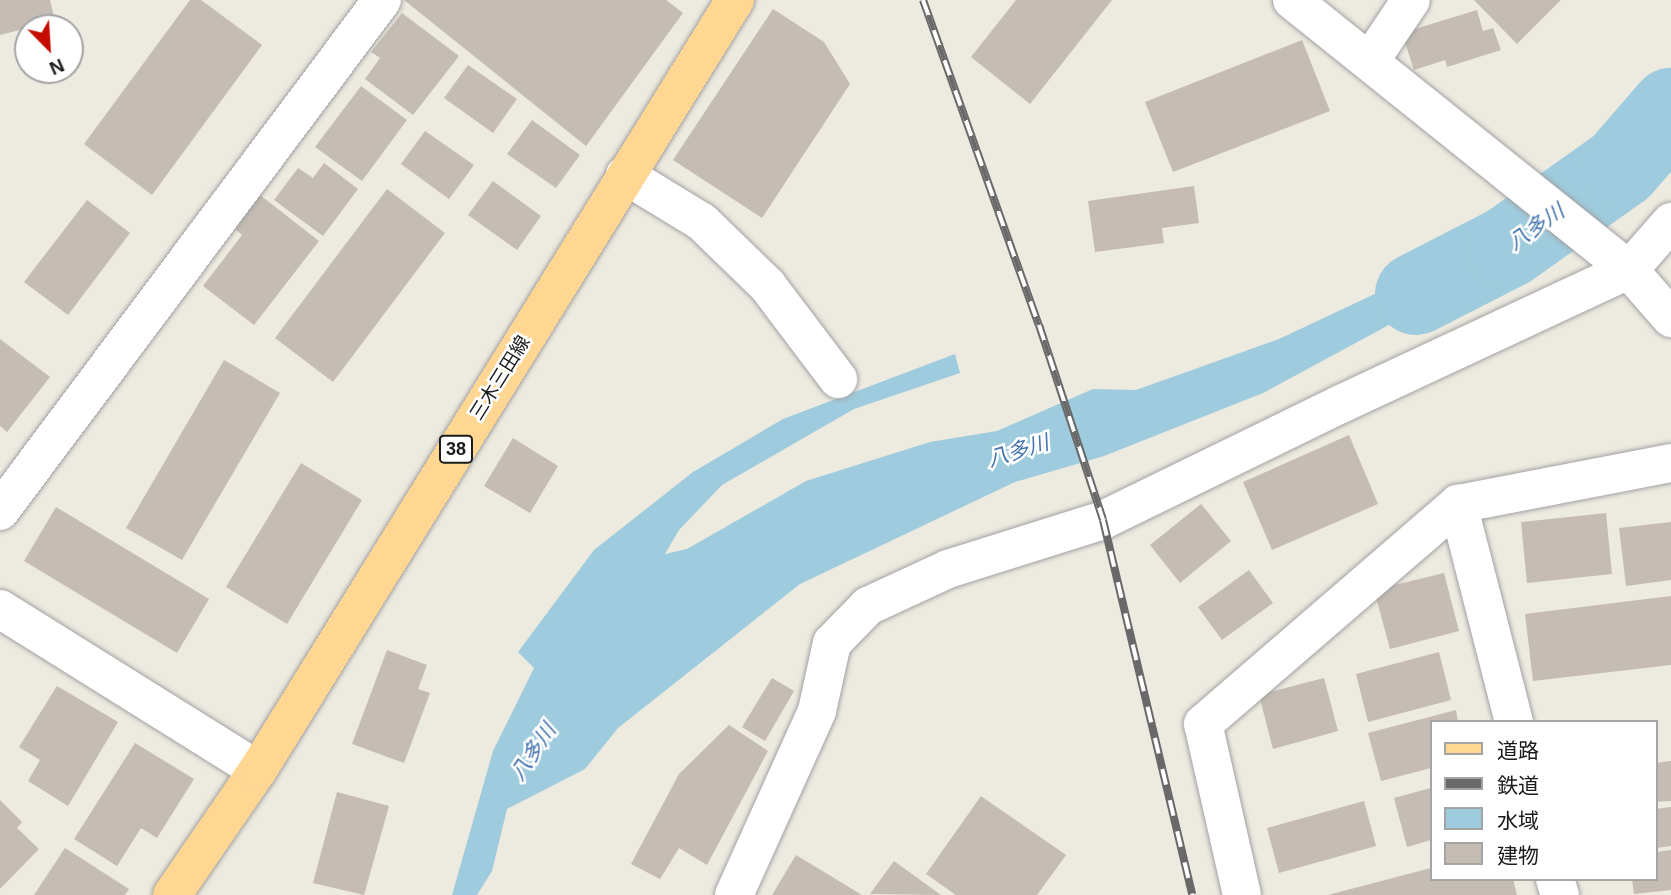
<!DOCTYPE html>
<meta charset="utf-8">
<style>
body{margin:0}
#map{position:relative;width:1671px;height:895px;overflow:hidden;background:#edeae0;font-family:Helvetica,"Noto Sans JP",sans-serif}
div>[style]{position:absolute}
.water>*{inset:0;background:#9ecbdd}
.river>*{height:82px;margin:-41px;padding:0 41px;transform-origin:41px;border-radius:41px;background:#9ecbdd}
.building>*{inset:0;background:#c5bcb3}
.roads{filter:drop-shadow(0 0 2px #a2a2a2) drop-shadow(0 0 2px #a2a2a2)}
.street>*{height:38px;margin:-19px;padding:0 19px;transform-origin:19px;border-radius:19px;background:#fff}
.primary>*{height:38px;margin:-19px;padding:0 19px;transform-origin:19px;border-radius:19px;background:#ffd793}
.rail>*{height:8px;margin-top:-4px;transform-origin:0;background:repeating-linear-gradient(90deg,#fff 0 16px,#696969 0 32px);box-sizing:border-box;border-block:2px solid #696969}
span{translate:-50% -50%;white-space:nowrap;text-align:center;line-height:1.15;-webkit-text-stroke:5px #fff;paint-order:stroke}
.shield-label span{padding:2px 5px;background:#fff;border:2px solid;border-radius:5px;-webkit-text-stroke-width:0}
.shield-label{font-size:18px;color:#1b1b1b;font-weight:700}
.street-label{font-size:19px;color:#1b1b1b}
.water-label{font-size:21px;color:#4573ad;font-style:italic}
.legend{position:absolute;left:1430px;top:720px;width:228px;height:161px;box-sizing:border-box;background:#fff;border:2px solid #a4a4a4;margin:0;padding:9px 12px;list-style:none;font-size:21px;color:#1b1b1b}
.legend li{display:flex;align-items:center;gap:14px;height:35px}
.legend b{width:35px;border:2px solid #a4a4a4}
.north{position:absolute;left:14px;top:14px;width:70px;height:70px;box-sizing:border-box;background:#fff;border:2px solid #a4a4a4;border-radius:50%;rotate:156deg;font-size:19px;font-weight:700;line-height:28px;text-align:center;color:#1b1b1b}
.north::after{content:'';display:block;margin:auto;width:24px;height:32px;background:#c60c00;clip-path:polygon(50% 0,100% 100%,50% 72%,0 100%)}
</style>
<div id="map">
<div class="water">
<i style="clip-path:polygon(1513px 229px,1522px 253px,1263px 393px,1104px 456px,1015px 482px,800px 584px,618px 728px,585px 769px,507px 809px,492px 871px,477px 895px,452px 895px,493px 751px,534px 668px,518px 652px,594px 550px,693px 472px,783px 419px,955px 354px,960px 373px,854px 409px,722px 485px,679px 530px,665px 554px,687px 549px,806px 481px,930px 442px,997px 431px,1093px 389px,1136px 390px,1279px 339px)"></i>
</div>
<div class="river">
<i style="left:1416px;top:294px;width:103px;rotate:-27.1deg"></i>
<i style="left:1508px;top:247px;width:138px;rotate:-35.3deg"></i>
<i style="left:1621px;top:167px;width:77px;rotate:-49.2deg"></i>
</div>
<div class="building">
<i style="clip-path:polygon(0 0,50px 0,55px 21px,0 35px)"></i>
<i style="clip-path:polygon(190px 0,201px 0,262px 45px,152px 195px,84px 144px)"></i>
<i style="clip-path:polygon(404px 0,666px 0,683px 13px,586px 146px)"></i>
<i style="clip-path:polygon(1016px 0,1112px 0,1030px 104px,971px 57px)"></i>
<i style="clip-path:polygon(1474px 0,1561px 0,1517px 44px)"></i>
<i style="clip-path:polygon(773px 9px,824px 42px,850px 84px,762px 218px,673px 160px)"></i>
<i style="clip-path:polygon(1477px 10px,1483px 31px,1493px 28px,1501px 50px,1447px 67px,1445px 60px,1414px 70px,1402px 33px)"></i>
<i style="clip-path:polygon(402px 13px,459px 56px,413px 115px,365px 79px,380px 58px,371px 52px)"></i>
<i style="clip-path:polygon(1302px 40px,1330px 111px,1173px 172px,1145px 102px)"></i>
<i style="clip-path:polygon(468px 65px,517px 99px,493px 133px,444px 98px)"></i>
<i style="clip-path:polygon(361px 86px,407px 120px,362px 181px,315px 147px)"></i>
<i style="clip-path:polygon(532px 120px,580px 155px,556px 188px,507px 154px)"></i>
<i style="clip-path:polygon(425px 131px,474px 165px,449px 199px,401px 164px)"></i>
<i style="clip-path:polygon(324px 163px,358px 189px,323px 236px,274px 200px,298px 168px,313px 178px)"></i>
<i style="clip-path:polygon(493px 181px,541px 216px,517px 250px,468px 215px)"></i>
<i style="clip-path:polygon(1194px 186px,1199px 223px,1162px 228px,1164px 243px,1095px 252px,1088px 201px)"></i>
<i style="clip-path:polygon(387px 189px,445px 233px,333px 382px,275px 338px)"></i>
<i style="clip-path:polygon(260px 195px,319px 241px,254px 325px,203px 286px,242px 235px,234px 228px)"></i>
<i style="clip-path:polygon(87px 200px,130px 233px,68px 315px,24px 282px)"></i>
<i style="clip-path:polygon(0 339px,50px 377px,7px 432px,0 426px)"></i>
<i style="clip-path:polygon(224px 360px,280px 393px,182px 560px,126px 528px)"></i>
<i style="clip-path:polygon(1349px 435px,1378px 504px,1272px 550px,1243px 482px)"></i>
<i style="clip-path:polygon(513px 438px,558px 466px,530px 513px,484px 486px)"></i>
<i style="clip-path:polygon(301px 463px,362px 500px,287px 624px,226px 587px)"></i>
<i style="clip-path:polygon(1201px 504px,1231px 541px,1180px 583px,1150px 545px)"></i>
<i style="clip-path:polygon(56px 507px,209px 599px,177px 653px,24px 561px)"></i>
<i style="clip-path:polygon(1606px 513px,1612px 574px,1527px 583px,1521px 522px)"></i>
<i style="clip-path:polygon(1671px 522px,1671px 580px,1626px 586px,1619px 528px)"></i>
<i style="clip-path:polygon(1249px 570px,1273px 603px,1222px 640px,1198px 607px)"></i>
<i style="clip-path:polygon(1444px 573px,1459px 631px,1390px 649px,1374px 590px)"></i>
<i style="clip-path:polygon(1671px 596px,1671px 665px,1533px 681px,1525px 614px)"></i>
<i style="clip-path:polygon(387px 650px,427px 665px,418px 689px,430px 693px,404px 763px,352px 744px)"></i>
<i style="clip-path:polygon(1439px 652px,1451px 700px,1368px 722px,1356px 674px)"></i>
<i style="clip-path:polygon(772px 678px,794px 691px,765px 741px,742px 727px)"></i>
<i style="clip-path:polygon(1324px 678px,1338px 731px,1273px 749px,1259px 695px)"></i>
<i style="clip-path:polygon(57px 686px,118px 722px,68px 806px,28px 781px,40px 760px,19px 747px)"></i>
<i style="clip-path:polygon(1456px 710px,1458px 722px,1431px 722px,1431px 768px,1381px 781px,1368px 733px)"></i>
<i style="clip-path:polygon(729px 725px,768px 751px,707px 865px,679px 848px,660px 879px,631px 864px,679px 774px)"></i>
<i style="clip-path:polygon(135px 743px,194px 779px,157px 838px,141px 828px,117px 866px,74px 839px)"></i>
<i style="clip-path:polygon(1671px 761px,1671px 801px,1655px 802px,1655px 763px)"></i>
<i style="clip-path:polygon(1431px 788px,1431px 840px,1407px 847px,1394px 798px)"></i>
<i style="clip-path:polygon(337px 792px,389px 806px,364px 895px,313px 883px)"></i>
<i style="clip-path:polygon(981px 796px,1066px 855px,1037px 895px,956px 895px,926px 874px)"></i>
<i style="clip-path:polygon(0 800px,22px 822px,17px 828px,39px 849px,0 889px)"></i>
<i style="clip-path:polygon(1364px 801px,1376px 846px,1279px 873px,1267px 828px)"></i>
<i style="clip-path:polygon(1671px 807px,1671px 846px,1655px 848px,1655px 809px)"></i>
<i style="clip-path:polygon(65px 848px,129px 889px,125px 895px,34px 895px)"></i>
<i style="clip-path:polygon(1671px 850px,1671px 890px,1634px 894px,1632px 879px,1655px 879px,1655px 852px)"></i>
<i style="clip-path:polygon(796px 855px,862px 895px,772px 895px)"></i>
<i style="clip-path:polygon(894px 861px,941px 895px,870px 894px)"></i>
<i style="clip-path:polygon(1431px 868px,1431px 879px,1513px 879px,1517px 895px,1328px 895px)"></i>
</div>
<div class="roads">
<div class="street">
<i style="left:1292px;top:0;width:432px;rotate:38.7deg"></i>
<i style="left:1629px;top:270px;width:64px;rotate:48.8deg"></i>
<i style="left:1370px;top:61px;width:73px;rotate:-56.1deg"></i>
<i style="left:625px;top:175px;width:90px;rotate:31.4deg"></i>
<i style="left:702px;top:222px;width:91px;rotate:44.1deg"></i>
<i style="left:767px;top:285px;width:118px;rotate:52.9deg"></i>
<i style="left:1458px;top:504px;width:225px;rotate:75.6deg"></i>
<i style="left:0;top:511px;width:638px;rotate:-53.22deg"></i>
<i style="left:0;top:609px;width:304px;rotate:32deg"></i>
<i style="left:1555px;top:879px;width:17px;rotate:73deg"></i>
<i style="left:734px;top:895px;width:202px;rotate:-65.7deg"></i>
<i style="left:817px;top:711px;width:70px;rotate:-77.6deg"></i>
<i style="left:832px;top:643px;width:52px;rotate:-45.8deg"></i>
<i style="left:868px;top:606px;width:88px;rotate:-24.8deg"></i>
<i style="left:948px;top:569px;width:163px;rotate:-17.5deg"></i>
<i style="left:1103px;top:520px;width:265px;rotate:-26deg"></i>
<i style="left:1341px;top:404px;width:318px;rotate:-25deg"></i>
<i style="left:1629px;top:270px;width:64px;rotate:-48.8deg"></i>
<i style="left:1242px;top:895px;width:175px;rotate:-102.8deg"></i>
<i style="left:1203px;top:724px;width:337px;rotate:-40.8deg"></i>
<i style="left:1458px;top:504px;width:217px;rotate:-10.9deg"></i>
</div>
<div class="primary">
<i style="left:172px;top:895px;width:152px;rotate:-55.5deg"></i>
<i style="left:258px;top:770px;width:906px;rotate:-58.22deg"></i>
</div>
</div>
<div class="rail">
<i style="left:923px;top:0;width:345px;rotate:70.4deg"></i>
<i style="left:1039px;top:325px;width:205px;rotate:71.8deg"></i>
<i style="left:1103px;top:520px;width:385px;rotate:76.6deg"></i>
</div>
<div class="shield-label">
<span style="left:456px;top:449px">38</span>
</div>
<div class="street-label">
<span style="left:500px;top:378px;rotate:-58deg">三木三田線</span>
</div>
<div class="water-label">
<span style="left:1536px;top:227px;rotate:-35deg">八多川</span>
<span style="left:1018px;top:451px;rotate:-17deg">八多川</span>
<span style="left:533px;top:752px;rotate:-56deg">八多川</span>
</div>
<ul class="legend">
<li><b style="height:9px;background:#ffd793"></b>道路</li>
<li><b style="height:9px;background:#696969"></b>鉄道</li>
<li><b style="height:19px;background:#9ecbdd"></b>水域</li>
<li><b style="height:19px;background:#c5bcb3"></b>建物</li>
</ul>
<div class="north">N</div>
</div>
